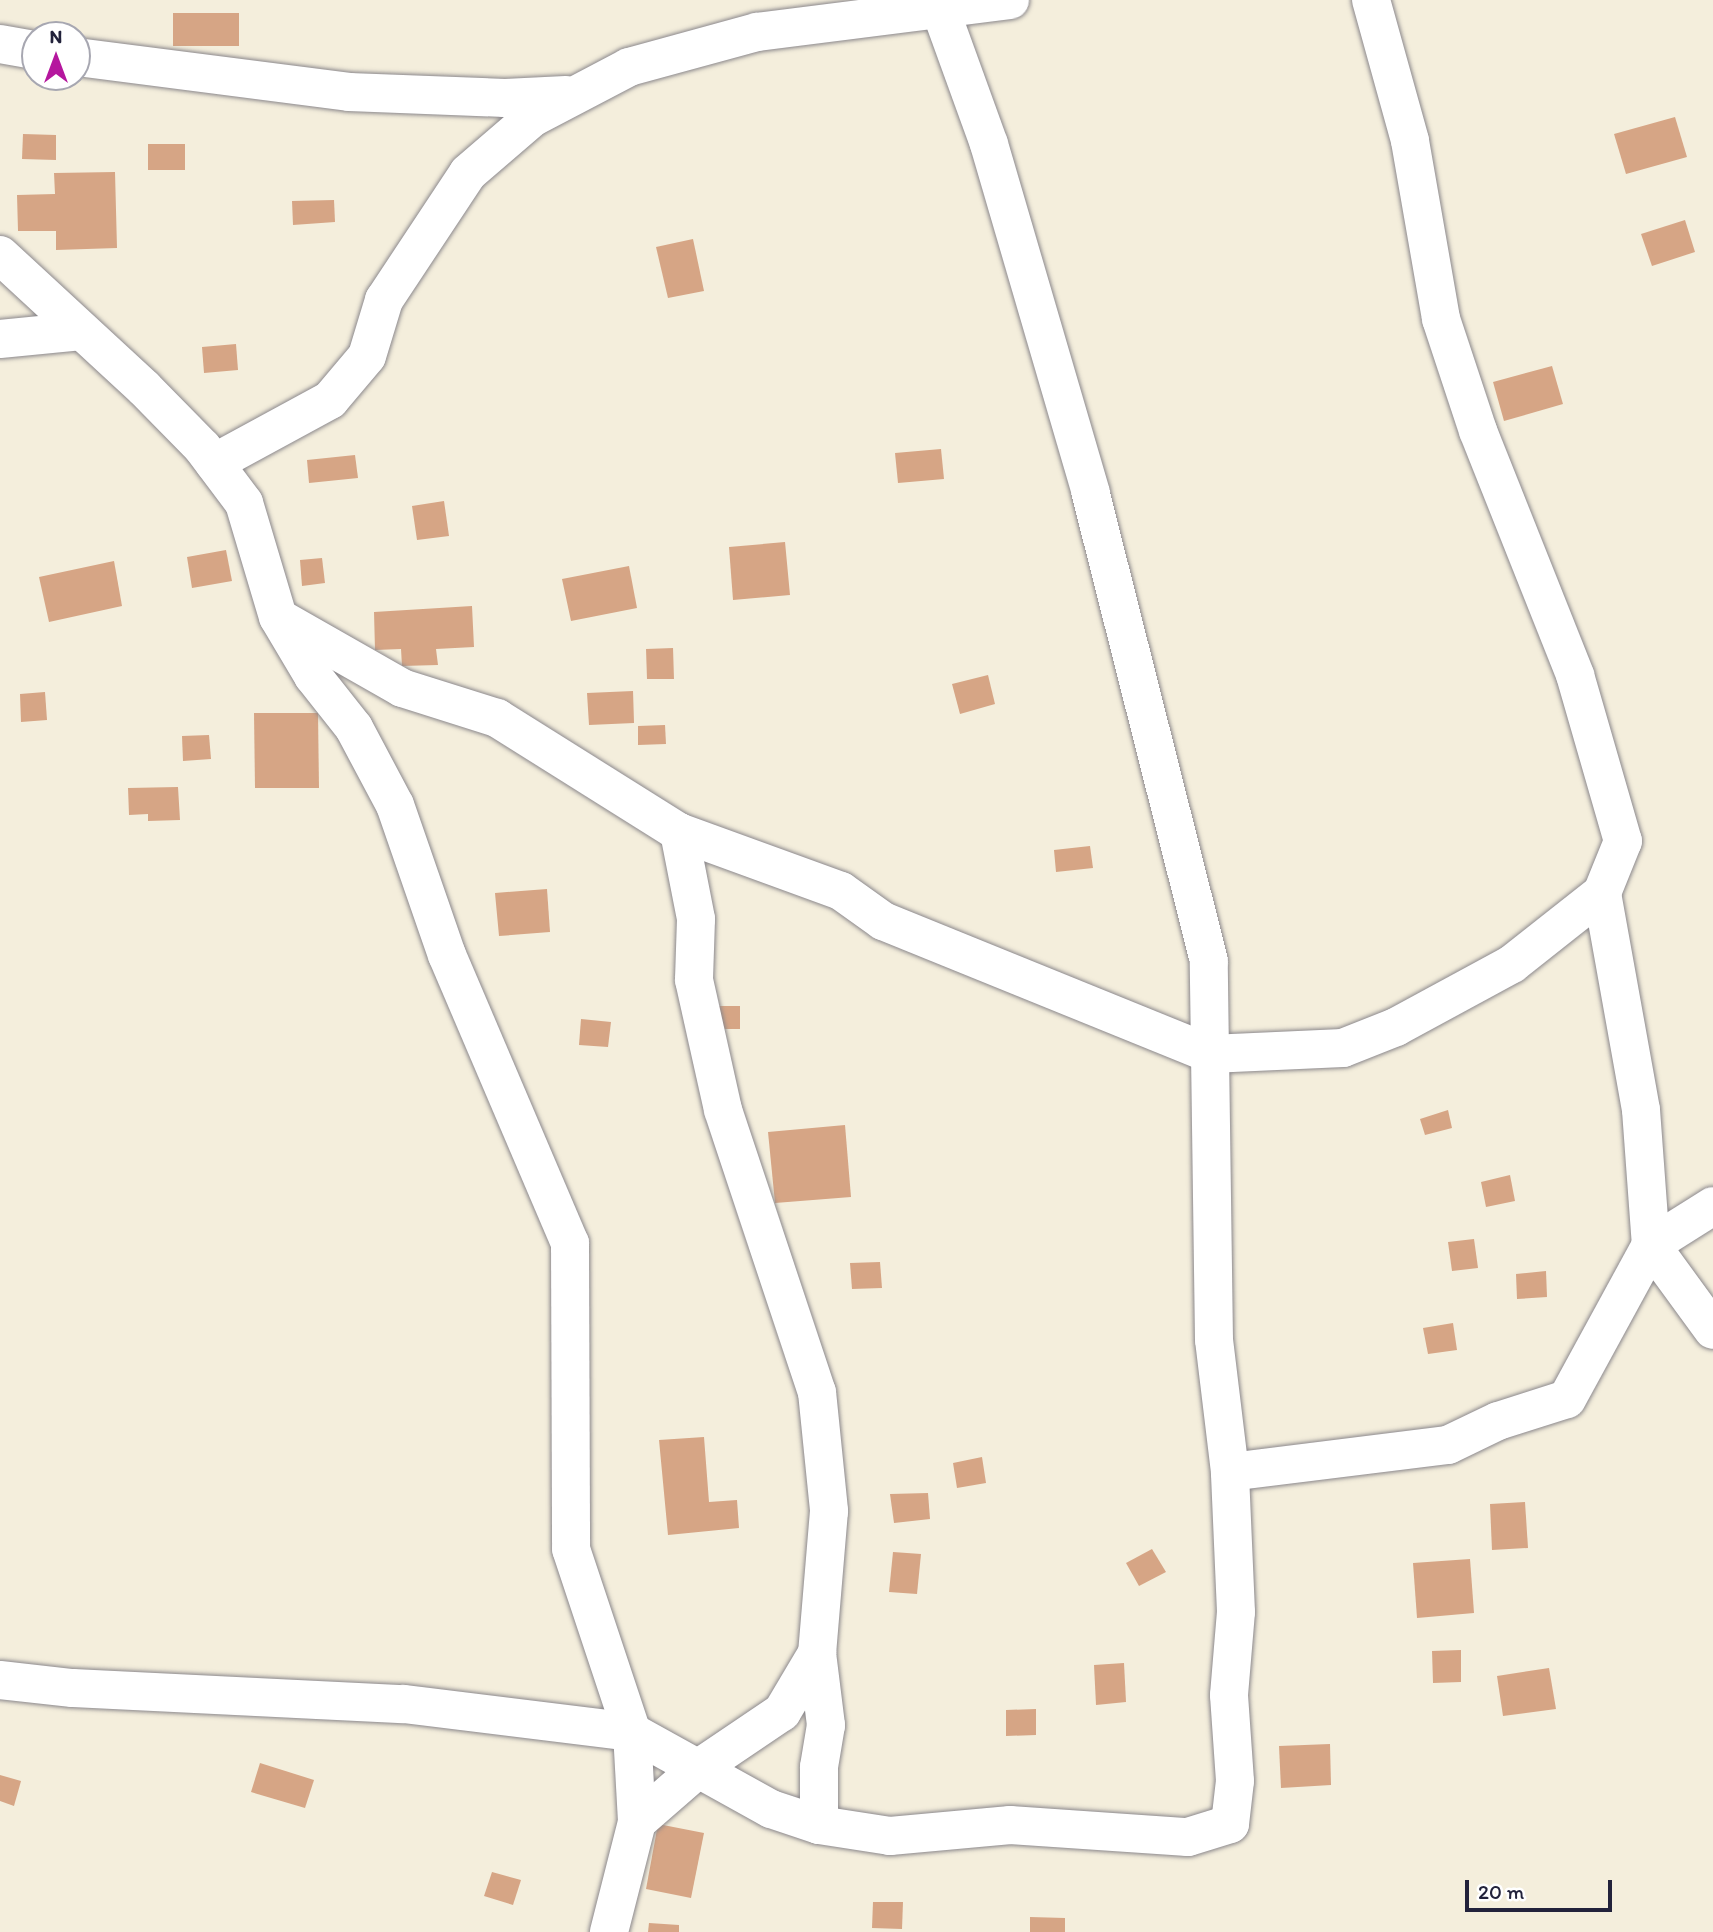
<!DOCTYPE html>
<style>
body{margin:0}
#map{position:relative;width:1713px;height:1932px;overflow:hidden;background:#f4eedc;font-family:Itim,sans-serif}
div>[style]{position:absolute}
.building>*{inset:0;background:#d6a585}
.roads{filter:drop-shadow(0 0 2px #8b888c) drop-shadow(0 0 2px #8b888c)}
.minor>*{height:38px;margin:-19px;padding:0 19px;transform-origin:19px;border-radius:19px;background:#fff}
span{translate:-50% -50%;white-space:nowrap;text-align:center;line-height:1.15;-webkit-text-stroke:5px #fff;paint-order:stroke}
.north{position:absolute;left:21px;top:21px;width:70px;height:70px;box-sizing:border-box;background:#fff;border:2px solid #a7a7b1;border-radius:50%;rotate:0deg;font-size:19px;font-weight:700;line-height:28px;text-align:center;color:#22223b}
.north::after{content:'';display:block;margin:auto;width:24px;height:32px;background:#b5179e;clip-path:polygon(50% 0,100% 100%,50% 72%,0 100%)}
.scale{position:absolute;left:1465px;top:1880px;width:147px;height:32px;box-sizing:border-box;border:4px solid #22223b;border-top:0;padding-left:9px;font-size:21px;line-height:24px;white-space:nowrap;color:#22223b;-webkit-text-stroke:5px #fff;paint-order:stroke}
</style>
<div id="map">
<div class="building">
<i style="clip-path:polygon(173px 13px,239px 13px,239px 46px,173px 46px)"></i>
<i style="clip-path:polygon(1675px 117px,1687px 157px,1626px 174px,1614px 134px)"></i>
<i style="clip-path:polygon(23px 134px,56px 135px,56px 160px,22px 159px)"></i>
<i style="clip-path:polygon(148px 144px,185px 144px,185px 170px,148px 170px)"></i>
<i style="clip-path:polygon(115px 172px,117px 248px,56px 250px,56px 231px,18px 231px,17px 195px,55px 194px,54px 173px)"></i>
<i style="clip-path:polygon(334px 200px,335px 222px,293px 225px,292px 201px)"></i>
<i style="clip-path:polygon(1685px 220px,1695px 252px,1652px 266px,1641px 234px)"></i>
<i style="clip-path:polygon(693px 239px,704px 291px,668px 298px,656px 247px)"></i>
<i style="clip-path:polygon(236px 344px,238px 370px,204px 373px,202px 347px)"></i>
<i style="clip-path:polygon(1552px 366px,1563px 404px,1504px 421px,1493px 382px)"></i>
<i style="clip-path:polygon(941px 449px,944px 479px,898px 483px,895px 453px)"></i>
<i style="clip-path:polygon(355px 455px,358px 478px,309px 483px,307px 460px)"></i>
<i style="clip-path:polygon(444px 501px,449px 536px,417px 540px,412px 506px)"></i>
<i style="clip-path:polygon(785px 542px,790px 595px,733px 600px,729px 547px)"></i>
<i style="clip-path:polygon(226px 550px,232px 581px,192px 588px,187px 557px)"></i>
<i style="clip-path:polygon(322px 558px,325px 583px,302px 586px,300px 560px)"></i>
<i style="clip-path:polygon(114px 561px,122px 606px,49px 622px,39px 577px)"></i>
<i style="clip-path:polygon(629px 566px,637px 608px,571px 621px,562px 579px)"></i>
<i style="clip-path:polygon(472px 606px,474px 647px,436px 649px,438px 665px,402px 666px,401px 649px,375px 650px,374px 612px)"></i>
<i style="clip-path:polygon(673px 648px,674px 679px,647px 679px,646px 649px)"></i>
<i style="clip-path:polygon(988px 675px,995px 704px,960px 714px,952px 684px)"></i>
<i style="clip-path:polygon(633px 691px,634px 723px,589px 725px,587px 693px)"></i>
<i style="clip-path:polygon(45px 692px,47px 720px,21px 722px,20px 694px)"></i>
<i style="clip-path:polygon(254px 713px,318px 713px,319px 788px,255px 788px)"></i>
<i style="clip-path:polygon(665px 725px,666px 744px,638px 745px,638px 726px)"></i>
<i style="clip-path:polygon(209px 735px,211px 759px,183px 761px,182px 736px)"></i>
<i style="clip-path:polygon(178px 787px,180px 820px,148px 821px,148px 814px,129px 815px,128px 788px)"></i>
<i style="clip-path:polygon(1090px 846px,1093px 868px,1056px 872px,1054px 850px)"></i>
<i style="clip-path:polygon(547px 889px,550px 932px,499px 936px,495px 893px)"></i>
<i style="clip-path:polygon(713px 1006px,740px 1006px,740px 1029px,713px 1029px)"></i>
<i style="clip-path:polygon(581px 1019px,611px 1022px,608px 1047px,579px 1045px)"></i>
<i style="clip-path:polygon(1448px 1110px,1452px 1128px,1425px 1135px,1420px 1119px)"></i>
<i style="clip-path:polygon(845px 1125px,851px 1197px,775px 1203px,768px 1132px)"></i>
<i style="clip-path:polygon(1510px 1175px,1515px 1201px,1486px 1207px,1481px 1182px)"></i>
<i style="clip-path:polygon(1474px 1239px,1478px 1268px,1452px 1271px,1448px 1242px)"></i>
<i style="clip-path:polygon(880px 1262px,882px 1288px,852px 1289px,850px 1263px)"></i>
<i style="clip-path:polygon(1546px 1271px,1547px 1297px,1517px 1299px,1516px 1274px)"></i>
<i style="clip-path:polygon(1453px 1323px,1457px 1350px,1428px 1354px,1423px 1328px)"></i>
<i style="clip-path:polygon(704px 1437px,709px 1502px,737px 1500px,739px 1528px,668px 1535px,659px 1440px)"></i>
<i style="clip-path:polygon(982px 1457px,986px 1483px,957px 1488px,953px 1463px)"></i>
<i style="clip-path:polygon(928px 1493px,930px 1519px,894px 1523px,890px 1494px)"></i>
<i style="clip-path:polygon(1525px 1502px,1528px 1548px,1492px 1550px,1490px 1504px)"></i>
<i style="clip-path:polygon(1152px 1549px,1166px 1572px,1139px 1586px,1126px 1563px)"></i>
<i style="clip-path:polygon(893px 1552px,921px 1554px,917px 1594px,889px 1592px)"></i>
<i style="clip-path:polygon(1470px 1559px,1474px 1613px,1417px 1618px,1413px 1563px)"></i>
<i style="clip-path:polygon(1461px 1650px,1461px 1682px,1433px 1683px,1432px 1651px)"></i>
<i style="clip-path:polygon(1124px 1663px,1126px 1702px,1096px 1705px,1094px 1665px)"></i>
<i style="clip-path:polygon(1549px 1668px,1556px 1709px,1503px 1716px,1497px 1676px)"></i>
<i style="clip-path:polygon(1036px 1709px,1036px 1735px,1006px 1736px,1006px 1710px)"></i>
<i style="clip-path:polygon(1330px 1744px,1331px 1785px,1281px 1788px,1279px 1746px)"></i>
<i style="clip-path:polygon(260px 1763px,314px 1780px,305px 1808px,251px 1792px)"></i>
<i style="clip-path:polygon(0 1775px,21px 1781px,14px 1806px,0 1801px)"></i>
<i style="clip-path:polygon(658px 1824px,704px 1833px,691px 1898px,646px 1889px)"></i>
<i style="clip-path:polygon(492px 1872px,521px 1880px,513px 1905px,484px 1896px)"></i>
<i style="clip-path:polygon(873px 1902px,903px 1902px,902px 1929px,872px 1928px)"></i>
<i style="clip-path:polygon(1030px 1917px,1065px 1918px,1065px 1932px,1030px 1932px)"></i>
<i style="clip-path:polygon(649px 1923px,679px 1925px,679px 1932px,648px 1932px)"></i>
</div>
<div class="roads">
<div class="minor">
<i style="left:1371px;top:0;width:146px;rotate:74.5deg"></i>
<i style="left:1410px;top:141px;width:181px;rotate:80.1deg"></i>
<i style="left:1441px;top:319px;width:118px;rotate:71.7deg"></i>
<i style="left:1478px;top:431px;width:263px;rotate:68.3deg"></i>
<i style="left:1575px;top:675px;width:173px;rotate:73.9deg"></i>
<i style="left:1623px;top:841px;width:56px;rotate:112deg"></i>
<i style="left:1602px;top:893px;width:220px;rotate:79.8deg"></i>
<i style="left:1641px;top:1110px;width:135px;rotate:85.8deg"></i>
<i style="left:1651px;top:1245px;width:105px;rotate:53.9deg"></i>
<i style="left:0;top:44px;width:36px;rotate:10deg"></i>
<i style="left:77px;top:57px;width:274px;rotate:7.3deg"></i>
<i style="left:349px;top:92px;width:156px;rotate:2.2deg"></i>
<i style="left:505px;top:98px;width:61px;rotate:-2.8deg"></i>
<i style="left:0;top:255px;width:196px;rotate:42.7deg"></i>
<i style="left:144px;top:388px;width:83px;rotate:45.5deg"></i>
<i style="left:202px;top:447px;width:70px;rotate:53.1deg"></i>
<i style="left:244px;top:503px;width:119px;rotate:73.4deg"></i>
<i style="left:278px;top:617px;width:69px;rotate:59.3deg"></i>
<i style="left:313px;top:676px;width:66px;rotate:51.7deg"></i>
<i style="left:354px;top:728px;width:87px;rotate:62deg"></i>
<i style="left:395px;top:805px;width:159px;rotate:70.9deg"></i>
<i style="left:447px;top:955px;width:313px;rotate:66.9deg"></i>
<i style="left:570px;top:1243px;width:306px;rotate:89.8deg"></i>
<i style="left:571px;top:1549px;width:193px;rotate:71.6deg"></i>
<i style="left:632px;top:1732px;width:90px;rotate:86.8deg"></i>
<i style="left:637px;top:1822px;width:114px;rotate:104.3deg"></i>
<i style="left:0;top:339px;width:82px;rotate:-5.6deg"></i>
<i style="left:214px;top:463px;width:132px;rotate:-28.5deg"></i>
<i style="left:330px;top:400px;width:57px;rotate:-49.9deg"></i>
<i style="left:367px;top:356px;width:59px;rotate:-73.1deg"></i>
<i style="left:384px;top:300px;width:152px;rotate:-56.5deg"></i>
<i style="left:468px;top:173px;width:84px;rotate:-40.7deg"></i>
<i style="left:532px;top:118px;width:110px;rotate:-27.7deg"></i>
<i style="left:629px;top:67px;width:133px;rotate:-15.3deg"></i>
<i style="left:757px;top:32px;width:255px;rotate:-7.2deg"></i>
<i style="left:281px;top:619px;width:139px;rotate:29.7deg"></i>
<i style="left:402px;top:688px;width:100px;rotate:17.5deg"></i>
<i style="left:497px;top:718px;width:215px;rotate:32.1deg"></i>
<i style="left:679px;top:832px;width:172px;rotate:20deg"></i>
<i style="left:841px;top:891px;width:52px;rotate:35.5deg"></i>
<i style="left:883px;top:921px;width:353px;rotate:22.1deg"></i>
<i style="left:1210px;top:1054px;width:133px;rotate:-2.6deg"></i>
<i style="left:1343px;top:1048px;width:57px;rotate:-21.6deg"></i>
<i style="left:1396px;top:1027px;width:132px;rotate:-28.5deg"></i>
<i style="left:1512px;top:964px;width:115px;rotate:-38.3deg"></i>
<i style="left:679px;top:832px;width:89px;rotate:78.9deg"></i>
<i style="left:696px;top:919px;width:61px;rotate:91.9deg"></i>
<i style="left:694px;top:980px;width:133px;rotate:77.4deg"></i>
<i style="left:723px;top:1110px;width:297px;rotate:71.6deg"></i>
<i style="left:817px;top:1392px;width:120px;rotate:84.2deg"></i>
<i style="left:829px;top:1511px;width:143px;rotate:94.8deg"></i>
<i style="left:817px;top:1653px;width:73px;rotate:82.9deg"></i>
<i style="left:826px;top:1725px;width:43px;rotate:99.5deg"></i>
<i style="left:819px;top:1767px;width:58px;rotate:90deg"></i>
<i style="left:1230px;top:1472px;width:220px;rotate:-7.1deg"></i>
<i style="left:1448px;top:1445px;width:55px;rotate:-25.6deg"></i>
<i style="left:1498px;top:1421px;width:72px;rotate:-17.7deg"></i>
<i style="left:1567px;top:1399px;width:175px;rotate:-61.4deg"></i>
<i style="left:1651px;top:1245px;width:73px;rotate:-32.2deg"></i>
<i style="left:0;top:1680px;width:73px;rotate:6.3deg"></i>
<i style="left:73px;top:1688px;width:331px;rotate:2.8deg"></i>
<i style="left:404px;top:1704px;width:230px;rotate:7deg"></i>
<i style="left:632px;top:1732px;width:159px;rotate:29deg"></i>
<i style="left:771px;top:1809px;width:51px;rotate:18.4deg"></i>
<i style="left:819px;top:1825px;width:72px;rotate:8.8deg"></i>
<i style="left:890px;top:1836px;width:121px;rotate:-5.2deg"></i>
<i style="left:1010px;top:1825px;width:178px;rotate:3.9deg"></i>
<i style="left:1188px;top:1837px;width:44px;rotate:-17.2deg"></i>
<i style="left:1230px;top:1824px;width:43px;rotate:-83.4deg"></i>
<i style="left:1235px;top:1781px;width:86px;rotate:-94deg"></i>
<i style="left:1229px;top:1695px;width:83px;rotate:-85.2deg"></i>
<i style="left:1236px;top:1612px;width:140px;rotate:-92.5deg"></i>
<i style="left:1230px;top:1472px;width:133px;rotate:-96.9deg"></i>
<i style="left:1214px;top:1340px;width:379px;rotate:-90.8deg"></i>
<i style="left:1209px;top:961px;width:483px;rotate:-104.2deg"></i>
<i style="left:1091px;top:493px;width:364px;rotate:-106.3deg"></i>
<i style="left:989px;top:144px;width:153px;rotate:-109.9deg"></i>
<i style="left:637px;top:1822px;width:82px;rotate:-41.1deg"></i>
<i style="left:699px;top:1768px;width:100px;rotate:-34deg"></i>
<i style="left:782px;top:1712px;width:69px;rotate:-59.3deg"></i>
</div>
</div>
<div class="north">N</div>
<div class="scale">20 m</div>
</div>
